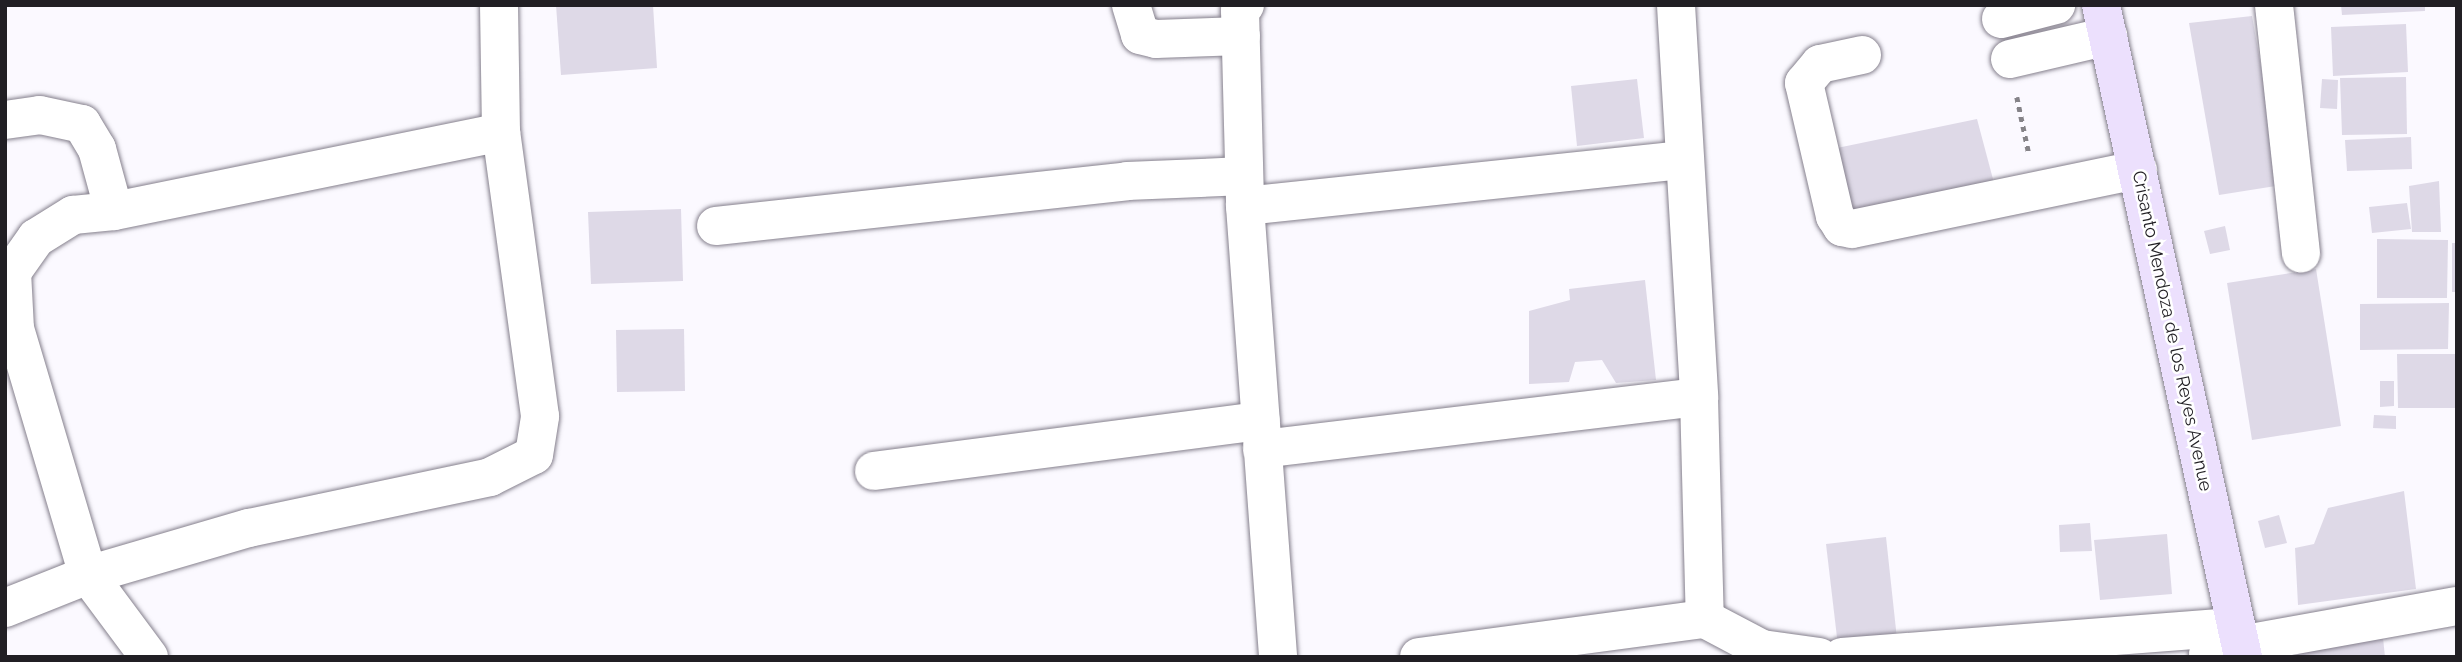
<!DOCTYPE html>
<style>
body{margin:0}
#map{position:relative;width:2462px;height:662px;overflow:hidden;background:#fbf9ff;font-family:Raleway,sans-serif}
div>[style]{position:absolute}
.building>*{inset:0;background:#ded9e7}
.path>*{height:4.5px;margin-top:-2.25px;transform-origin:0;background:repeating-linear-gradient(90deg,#858388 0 5px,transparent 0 10px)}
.roads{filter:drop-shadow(0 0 2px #85808d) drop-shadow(0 0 2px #85808d)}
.minor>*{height:38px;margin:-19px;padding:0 19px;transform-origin:19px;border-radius:19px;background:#fff}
.major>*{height:38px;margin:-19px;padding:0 19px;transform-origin:19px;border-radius:19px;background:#ece0fd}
span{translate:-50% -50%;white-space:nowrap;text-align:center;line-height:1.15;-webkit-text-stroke:5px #fff;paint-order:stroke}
.street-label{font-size:18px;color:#211f24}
.frame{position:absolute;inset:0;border:7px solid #211f24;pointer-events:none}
</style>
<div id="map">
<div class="building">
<i style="clip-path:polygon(556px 5px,653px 5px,657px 68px,561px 75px)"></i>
<i style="clip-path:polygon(2341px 5px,2425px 5px,2425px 11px,2342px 15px)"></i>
<i style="clip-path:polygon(2252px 16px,2282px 185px,2219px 195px,2189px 23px)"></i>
<i style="clip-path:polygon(2406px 24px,2408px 72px,2333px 76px,2331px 27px)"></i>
<i style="clip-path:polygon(2406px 77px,2407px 134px,2342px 135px,2340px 78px)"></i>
<i style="clip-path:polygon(1637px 79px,1644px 138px,1577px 146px,1571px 86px)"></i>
<i style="clip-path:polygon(2322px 79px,2338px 80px,2337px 109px,2320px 108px)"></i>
<i style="clip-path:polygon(1977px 119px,1994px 183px,1851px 215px,1837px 148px)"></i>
<i style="clip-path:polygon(2411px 137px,2412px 169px,2347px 171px,2345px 140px)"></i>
<i style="clip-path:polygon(2439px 181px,2441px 232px,2412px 232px,2409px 186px)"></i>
<i style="clip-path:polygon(2407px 203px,2411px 229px,2372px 233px,2369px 207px)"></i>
<i style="clip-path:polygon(681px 209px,683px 281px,591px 284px,588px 212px)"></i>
<i style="clip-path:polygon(2225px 226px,2230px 250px,2210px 254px,2204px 231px)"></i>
<i style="clip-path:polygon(2377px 239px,2448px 240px,2447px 298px,2377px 298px)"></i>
<i style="clip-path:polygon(2452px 243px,2457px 243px,2457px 292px,2452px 292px)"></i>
<i style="clip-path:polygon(2316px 269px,2341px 426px,2252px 440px,2227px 283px)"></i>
<i style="clip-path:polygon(1645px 280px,1656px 380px,1616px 383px,1602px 360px,1575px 362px,1569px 382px,1529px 384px,1529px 311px,1570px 300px,1569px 289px)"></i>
<i style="clip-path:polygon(2449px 303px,2448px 349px,2360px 350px,2360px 304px)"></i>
<i style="clip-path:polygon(684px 329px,685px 391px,617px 392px,616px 330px)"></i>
<i style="clip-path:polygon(2397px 354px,2455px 354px,2456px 408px,2398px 408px)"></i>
<i style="clip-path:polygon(2380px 381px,2394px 381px,2394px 406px,2380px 407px)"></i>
<i style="clip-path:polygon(2374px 415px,2396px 416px,2396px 429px,2373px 428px)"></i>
<i style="clip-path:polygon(2404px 491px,2416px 589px,2298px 605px,2295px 548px,2314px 544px,2328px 508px)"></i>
<i style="clip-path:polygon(2279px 515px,2287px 543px,2265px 548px,2258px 521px)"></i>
<i style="clip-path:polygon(2090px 523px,2092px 551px,2060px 552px,2059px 525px)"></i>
<i style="clip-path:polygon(2167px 534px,2172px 594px,2100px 600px,2094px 540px)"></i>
<i style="clip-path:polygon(1886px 537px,1897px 639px,1838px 646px,1826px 544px)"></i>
<i style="clip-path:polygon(2383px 638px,2385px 657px,2298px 657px,2297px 645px)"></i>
</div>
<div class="path">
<i style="left:2017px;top:97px;width:58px;rotate:78.1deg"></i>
</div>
<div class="roads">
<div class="minor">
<i style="left:1131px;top:5px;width:31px;rotate:73deg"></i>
<i style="left:1140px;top:35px;width:16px;rotate:14deg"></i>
<i style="left:1156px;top:39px;width:85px;rotate:-2deg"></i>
<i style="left:1245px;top:5px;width:7px;rotate:135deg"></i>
<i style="left:1240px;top:10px;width:196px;rotate:88.5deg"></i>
<i style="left:1245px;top:206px;width:452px;rotate:85.8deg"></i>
<i style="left:1676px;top:5px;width:393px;rotate:86.6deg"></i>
<i style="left:1699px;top:397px;width:222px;rotate:88.5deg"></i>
<i style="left:2274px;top:5px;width:250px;rotate:83.8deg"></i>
<i style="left:2001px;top:19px;width:57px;rotate:-14.3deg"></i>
<i style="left:1862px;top:55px;width:43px;rotate:167.9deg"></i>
<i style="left:1820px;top:64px;width:25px;rotate:130deg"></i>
<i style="left:1804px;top:83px;width:137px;rotate:76.9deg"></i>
<i style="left:1835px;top:216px;width:13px;rotate:58deg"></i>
<i style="left:1842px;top:227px;width:10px;rotate:11deg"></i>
<i style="left:1852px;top:229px;width:292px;rotate:-11.7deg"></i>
<i style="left:2010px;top:59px;width:101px;rotate:-13.2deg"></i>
<i style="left:5px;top:120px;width:35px;rotate:-8deg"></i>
<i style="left:40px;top:115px;width:43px;rotate:12.1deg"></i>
<i style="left:82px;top:124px;width:29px;rotate:59deg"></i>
<i style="left:97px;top:149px;width:64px;rotate:74.7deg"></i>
<i style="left:1245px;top:206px;width:441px;rotate:-6deg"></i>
<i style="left:716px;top:226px;width:413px;rotate:-6.2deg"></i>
<i style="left:1127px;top:181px;width:117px;rotate:-2.4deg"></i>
<i style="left:1262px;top:449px;width:440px;rotate:-6.8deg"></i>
<i style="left:874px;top:471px;width:390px;rotate:-7.4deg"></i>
<i style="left:5px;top:608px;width:89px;rotate:-21.7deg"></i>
<i style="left:88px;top:575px;width:168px;rotate:-16.3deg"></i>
<i style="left:249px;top:528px;width:246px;rotate:-11.9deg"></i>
<i style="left:490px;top:477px;width:49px;rotate:-26.6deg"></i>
<i style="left:534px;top:455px;width:39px;rotate:-81deg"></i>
<i style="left:540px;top:416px;width:287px;rotate:-97.8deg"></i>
<i style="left:501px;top:132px;width:127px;rotate:-90.9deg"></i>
<i style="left:2208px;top:654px;width:33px;rotate:-16deg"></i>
<i style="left:2240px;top:645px;width:220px;rotate:-10.2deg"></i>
<i style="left:149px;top:657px;width:102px;rotate:-126.6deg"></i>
<i style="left:88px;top:575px;width:257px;rotate:-106.5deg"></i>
<i style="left:15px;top:329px;width:57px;rotate:-93deg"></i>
<i style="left:12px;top:272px;width:42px;rotate:-54.8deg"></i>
<i style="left:36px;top:238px;width:44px;rotate:-31.9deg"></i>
<i style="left:73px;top:215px;width:41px;rotate:-5.6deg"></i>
<i style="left:114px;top:211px;width:395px;rotate:-11.5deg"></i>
<i style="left:1419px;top:657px;width:289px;rotate:-7.6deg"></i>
<i style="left:1705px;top:619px;width:64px;rotate:27.8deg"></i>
<i style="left:1762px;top:649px;width:58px;rotate:8deg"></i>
<i style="left:1842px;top:657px;width:395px;rotate:-4.4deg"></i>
</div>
<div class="major">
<i style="left:2101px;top:5px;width:667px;rotate:77.71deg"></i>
</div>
</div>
<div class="street-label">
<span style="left:2172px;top:331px;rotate:78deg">Crisanto Mendoza de los Reyes Avenue</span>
</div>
<div class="frame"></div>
</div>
